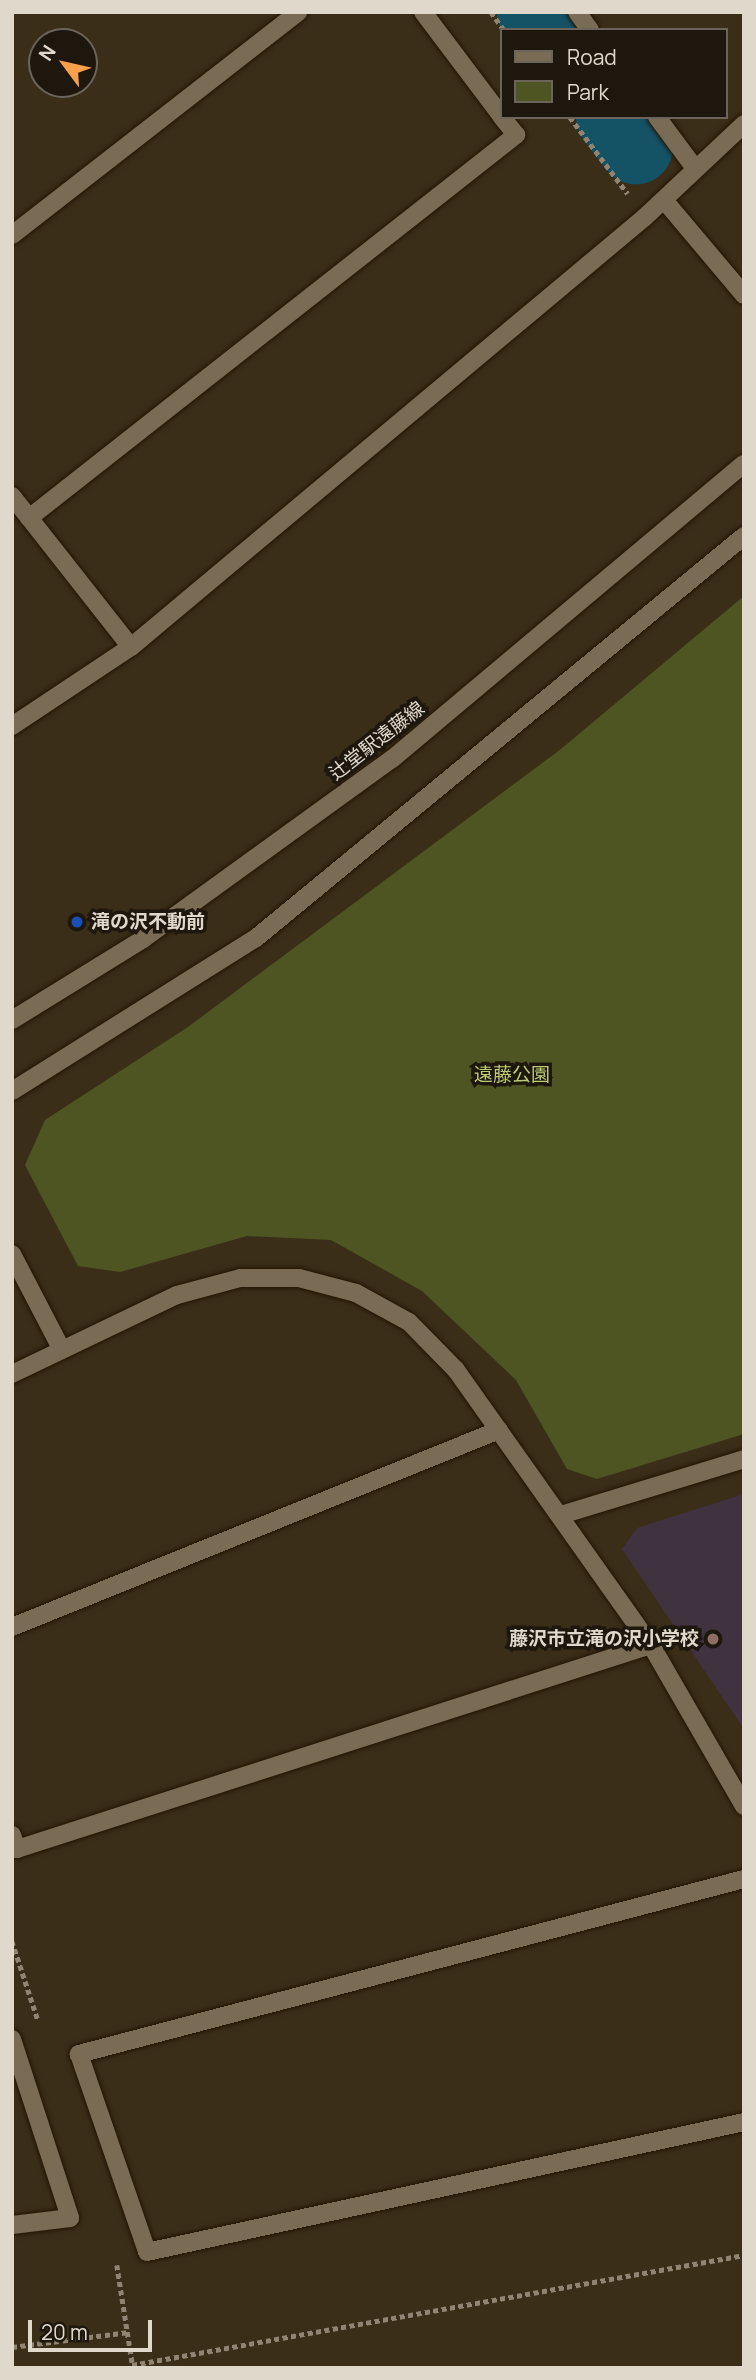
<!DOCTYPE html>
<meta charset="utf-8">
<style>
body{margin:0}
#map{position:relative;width:756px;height:2380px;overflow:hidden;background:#3b2e19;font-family:Manrope,"Noto Sans JP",sans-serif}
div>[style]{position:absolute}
.education>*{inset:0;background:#41323f}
.green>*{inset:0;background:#4e5523}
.river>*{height:74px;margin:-37px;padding:0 37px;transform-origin:37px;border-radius:37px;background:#145366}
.path>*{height:4.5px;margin-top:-2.25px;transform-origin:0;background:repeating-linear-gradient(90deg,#908574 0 5px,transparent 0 8.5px)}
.roads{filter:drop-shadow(0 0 2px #221503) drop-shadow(0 0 2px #221503)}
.pedestrian>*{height:18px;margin:-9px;padding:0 9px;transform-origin:9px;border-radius:9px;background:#7a6b55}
.minor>*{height:18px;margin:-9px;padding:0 9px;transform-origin:9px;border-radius:9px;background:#7a6b55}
.tertiary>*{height:18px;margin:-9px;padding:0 9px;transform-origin:9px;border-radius:9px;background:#7a6b55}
.dots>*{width:19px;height:19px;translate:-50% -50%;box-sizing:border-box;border:4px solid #1d170e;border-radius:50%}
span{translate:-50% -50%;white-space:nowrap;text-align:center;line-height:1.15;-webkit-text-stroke:7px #1d170e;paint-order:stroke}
.street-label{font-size:19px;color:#e1d8cc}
.poi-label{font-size:19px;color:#e1d8cc;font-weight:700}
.left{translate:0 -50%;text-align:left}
.right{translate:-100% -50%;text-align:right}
.park-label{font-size:19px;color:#bdcb72}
.frame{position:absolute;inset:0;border:14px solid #e1d8cc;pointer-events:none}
.legend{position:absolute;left:500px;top:28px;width:228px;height:91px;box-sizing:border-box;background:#1d170e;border:2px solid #6b645a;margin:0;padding:9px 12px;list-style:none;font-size:21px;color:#e1d8cc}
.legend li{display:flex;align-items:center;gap:14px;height:35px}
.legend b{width:35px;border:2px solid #6b645a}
.north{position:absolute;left:28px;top:28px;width:70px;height:70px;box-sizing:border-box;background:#1d170e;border:2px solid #6b645a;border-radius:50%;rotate:303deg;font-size:19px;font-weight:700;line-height:28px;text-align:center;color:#e1d8cc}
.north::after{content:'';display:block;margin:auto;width:24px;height:32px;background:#f9a04d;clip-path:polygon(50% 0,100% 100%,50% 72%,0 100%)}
.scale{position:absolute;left:28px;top:2320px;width:124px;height:32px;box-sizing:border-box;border:4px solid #e1d8cc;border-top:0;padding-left:9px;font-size:21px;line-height:24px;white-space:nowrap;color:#e1d8cc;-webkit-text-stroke:5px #1d170e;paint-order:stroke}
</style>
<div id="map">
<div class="education">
<i style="clip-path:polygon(744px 1494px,744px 1729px,622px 1549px,637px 1528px)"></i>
</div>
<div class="green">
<i style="clip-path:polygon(744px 596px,744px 1434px,597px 1479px,567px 1469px,516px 1380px,422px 1291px,331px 1240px,247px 1236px,120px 1272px,78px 1266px,25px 1165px,45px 1120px,188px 1027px,561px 749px)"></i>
</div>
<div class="river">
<i style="left:534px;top:12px;width:23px;rotate:52deg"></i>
<i style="left:613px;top:117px;width:38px;rotate:53deg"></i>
</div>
<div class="path">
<i style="left:491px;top:12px;width:22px;rotate:54deg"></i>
<i style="left:570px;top:117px;width:96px;rotate:53deg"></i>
<i style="left:12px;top:1941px;width:83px;rotate:71.8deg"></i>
<i style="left:117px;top:2265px;width:103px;rotate:81.1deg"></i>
<i style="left:12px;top:2347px;width:118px;rotate:-7.3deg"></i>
<i style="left:132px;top:2365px;width:622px;rotate:-10.19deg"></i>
</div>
<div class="roads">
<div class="pedestrian">
<i style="left:664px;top:200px;width:124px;rotate:49.9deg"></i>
</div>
<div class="minor">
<i style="left:423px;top:12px;width:131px;rotate:53deg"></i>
<i style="left:577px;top:12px;width:22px;rotate:54deg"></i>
<i style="left:657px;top:117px;width:62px;rotate:53.5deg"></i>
<i style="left:12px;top:235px;width:363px;rotate:-37.9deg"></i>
<i style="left:12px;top:496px;width:192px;rotate:51.8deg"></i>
<i style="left:29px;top:518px;width:620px;rotate:-38.18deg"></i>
<i style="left:516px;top:135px;width:23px;rotate:-128deg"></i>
<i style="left:12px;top:1254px;width:108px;rotate:62.5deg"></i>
<i style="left:561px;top:1515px;width:191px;rotate:-17deg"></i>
<i style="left:12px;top:1627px;width:525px;rotate:-22.02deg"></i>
<i style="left:12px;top:1835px;width:15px;rotate:70deg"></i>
<i style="left:17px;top:1849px;width:666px;rotate:-17.84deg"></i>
<i style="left:744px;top:1879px;width:688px;rotate:165.26deg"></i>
<i style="left:79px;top:2054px;width:209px;rotate:71deg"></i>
<i style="left:147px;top:2252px;width:611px;rotate:-12.28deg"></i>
<i style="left:12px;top:2039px;width:188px;rotate:72deg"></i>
<i style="left:70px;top:2218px;width:58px;rotate:173.1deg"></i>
</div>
<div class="tertiary">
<i style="left:12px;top:726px;width:143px;rotate:-33.6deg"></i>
<i style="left:131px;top:647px;width:670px;rotate:-39.92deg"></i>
<i style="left:645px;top:217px;width:136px;rotate:-43.2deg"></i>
<i style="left:12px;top:1020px;width:154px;rotate:-31.7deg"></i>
<i style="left:143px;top:939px;width:307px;rotate:-35.9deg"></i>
<i style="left:392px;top:759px;width:459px;rotate:-40deg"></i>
<i style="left:12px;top:1091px;width:288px;rotate:-32.1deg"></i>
<i style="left:256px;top:938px;width:632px;rotate:-39.48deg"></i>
<i style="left:12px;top:1374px;width:183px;rotate:-25.6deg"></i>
<i style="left:177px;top:1295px;width:65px;rotate:-15.1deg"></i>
<i style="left:240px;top:1278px;width:59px"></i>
<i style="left:299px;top:1278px;width:59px;rotate:14.7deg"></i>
<i style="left:356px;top:1293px;width:60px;rotate:28.7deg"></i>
<i style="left:409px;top:1322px;width:67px;rotate:45.6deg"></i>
<i style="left:456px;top:1370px;width:337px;rotate:54.7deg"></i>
<i style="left:651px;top:1645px;width:186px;rotate:60deg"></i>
</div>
</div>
<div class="dots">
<i style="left:77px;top:922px;background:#1a4fb4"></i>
<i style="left:713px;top:1639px;background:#8d6e63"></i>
</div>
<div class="street-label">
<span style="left:377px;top:741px;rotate:-38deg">辻堂駅遠藤線</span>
</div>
<div class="poi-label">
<span class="left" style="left:91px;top:922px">滝の沢不動前</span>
<span class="right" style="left:699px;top:1639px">藤沢市立滝の沢小学校</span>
</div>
<div class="park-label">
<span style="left:512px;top:1075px">遠藤公園</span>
</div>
<div class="frame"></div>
<ul class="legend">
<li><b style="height:9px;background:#7a6b55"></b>Road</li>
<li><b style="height:19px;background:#4e5523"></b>Park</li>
</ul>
<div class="north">N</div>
<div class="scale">20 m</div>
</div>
